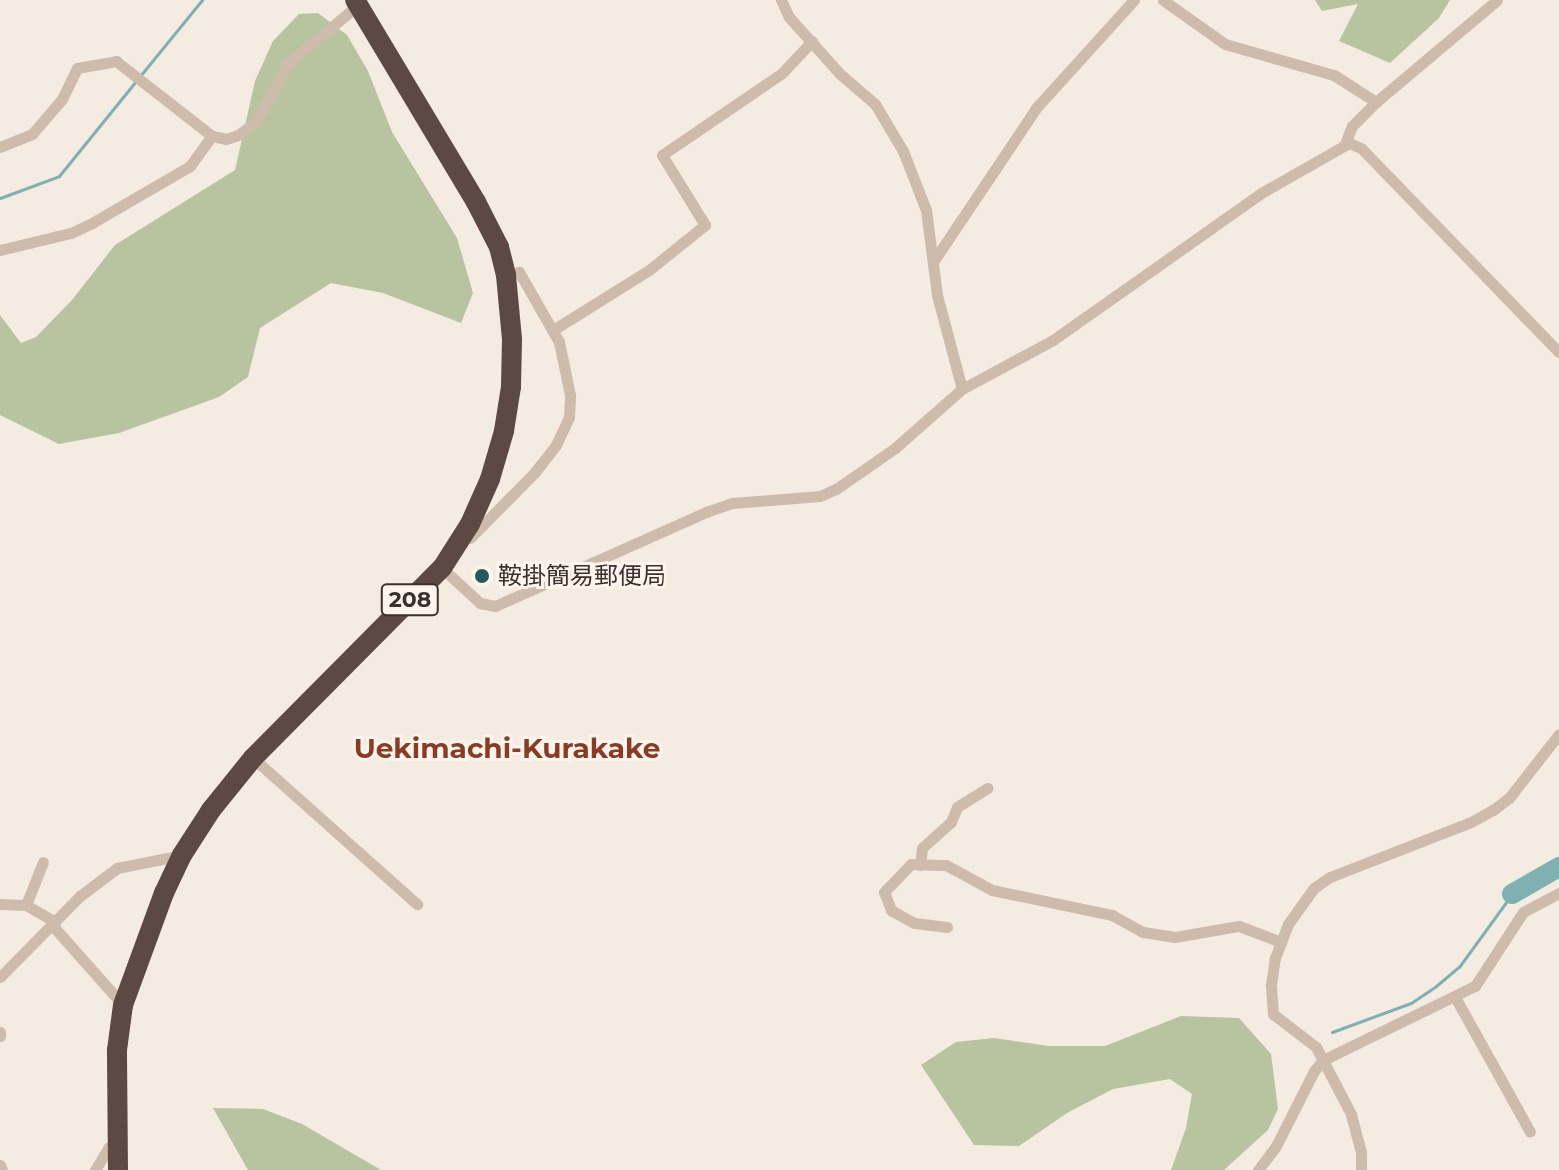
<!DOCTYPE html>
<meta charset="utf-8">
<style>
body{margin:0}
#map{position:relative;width:1559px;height:1170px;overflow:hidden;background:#f4ebe1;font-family:Montserrat,"Noto Sans JP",sans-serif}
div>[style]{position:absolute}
.green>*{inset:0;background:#b8c4a0}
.stream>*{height:3px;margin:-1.5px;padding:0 1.5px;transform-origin:1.5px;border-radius:1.5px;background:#7fb0b2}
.river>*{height:20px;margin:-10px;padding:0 10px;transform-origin:10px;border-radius:10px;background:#7fb0b2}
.street>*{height:11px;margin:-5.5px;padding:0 5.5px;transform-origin:5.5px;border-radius:5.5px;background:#cdbbac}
.highway>*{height:20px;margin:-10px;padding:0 10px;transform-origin:10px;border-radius:10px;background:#5c4a42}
.dots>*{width:22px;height:22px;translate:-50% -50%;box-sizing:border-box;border:4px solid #fbf5ee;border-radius:50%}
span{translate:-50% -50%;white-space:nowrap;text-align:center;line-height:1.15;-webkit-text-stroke:6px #fbf5ee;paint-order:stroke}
.shield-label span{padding:2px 6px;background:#fbf5ee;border:2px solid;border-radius:6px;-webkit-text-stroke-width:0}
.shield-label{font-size:22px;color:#3b302b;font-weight:700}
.poi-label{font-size:24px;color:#3b302b}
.left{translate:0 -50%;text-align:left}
.quarter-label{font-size:28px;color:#8c3b22;font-weight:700}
</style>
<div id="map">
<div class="green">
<i style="clip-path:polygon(1315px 0,1450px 0,1439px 18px,1390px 63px,1339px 41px,1358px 4px,1322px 11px)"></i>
<i style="clip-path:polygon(318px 13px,347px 35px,368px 71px,392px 132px,457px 238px,473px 293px,461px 323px,383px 293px,331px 283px,260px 328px,248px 377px,219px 397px,119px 433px,59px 444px,0 415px,0 315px,21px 343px,36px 337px,72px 300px,115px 245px,235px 170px,255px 81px,273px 41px,299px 14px)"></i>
<i style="clip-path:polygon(1181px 1016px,1239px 1018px,1271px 1054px,1278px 1109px,1268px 1130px,1224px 1170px,1171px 1170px,1186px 1128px,1192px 1094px,1170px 1079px,1113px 1089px,1067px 1113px,1019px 1146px,974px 1145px,921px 1065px,956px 1042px,994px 1038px,1049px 1046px,1105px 1046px)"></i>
<i style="clip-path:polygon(213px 1108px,263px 1109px,302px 1124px,381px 1170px,248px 1170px)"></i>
</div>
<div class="stream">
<i style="left:140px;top:76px;width:98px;rotate:-50.8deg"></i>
<i style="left:0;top:198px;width:63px;rotate:-20.4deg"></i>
<i style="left:59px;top:176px;width:121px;rotate:-51deg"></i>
<i style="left:1332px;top:1032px;width:84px;rotate:-20.2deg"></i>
<i style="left:1411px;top:1003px;width:30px;rotate:-34deg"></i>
<i style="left:1436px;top:986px;width:30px;rotate:-40deg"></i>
<i style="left:1459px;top:967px;width:90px;rotate:-54deg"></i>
</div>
<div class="river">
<i style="left:1512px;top:894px;width:54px;rotate:-29.9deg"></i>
</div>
<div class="street">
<i style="left:781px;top:0;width:19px;rotate:65deg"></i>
<i style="left:789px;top:17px;width:75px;rotate:48.2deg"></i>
<i style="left:839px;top:73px;width:48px;rotate:40.7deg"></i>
<i style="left:875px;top:104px;width:55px;rotate:59.2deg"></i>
<i style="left:903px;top:151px;width:63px;rotate:68.7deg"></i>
<i style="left:926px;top:210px;width:86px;rotate:82.6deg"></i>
<i style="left:937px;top:295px;width:97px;rotate:75.1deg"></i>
<i style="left:1163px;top:0;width:76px;rotate:35.4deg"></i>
<i style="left:1225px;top:44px;width:113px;rotate:15.9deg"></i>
<i style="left:1334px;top:75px;width:50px;rotate:32.7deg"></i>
<i style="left:1345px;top:144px;width:19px;rotate:-69deg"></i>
<i style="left:1352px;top:126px;width:34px;rotate:-45deg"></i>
<i style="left:1376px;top:102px;width:158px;rotate:-40.1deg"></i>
<i style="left:0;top:147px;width:35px;rotate:-22deg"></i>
<i style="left:32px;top:134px;width:46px;rotate:-49.4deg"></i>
<i style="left:62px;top:99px;width:34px;rotate:-64deg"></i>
<i style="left:77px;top:68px;width:40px;rotate:-10deg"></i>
<i style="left:116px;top:61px;width:122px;rotate:38deg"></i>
<i style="left:212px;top:136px;width:14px;rotate:12deg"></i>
<i style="left:226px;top:139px;width:13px;rotate:-18deg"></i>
<i style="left:238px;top:135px;width:22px;rotate:-36deg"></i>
<i style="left:256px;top:122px;width:67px;rotate:-61.5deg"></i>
<i style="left:288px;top:63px;width:89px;rotate:-39.6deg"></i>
<i style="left:0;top:250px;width:73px;rotate:-13.5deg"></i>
<i style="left:71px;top:233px;width:23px;rotate:-25deg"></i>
<i style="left:92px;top:223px;width:113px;rotate:-30.2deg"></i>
<i style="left:190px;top:166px;width:37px;rotate:-54deg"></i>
<i style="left:933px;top:262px;width:185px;rotate:-56.2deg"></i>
<i style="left:1036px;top:108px;width:146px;rotate:-47.8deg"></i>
<i style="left:553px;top:330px;width:113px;rotate:-32deg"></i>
<i style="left:649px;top:270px;width:72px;rotate:-38.8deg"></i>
<i style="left:705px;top:225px;width:82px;rotate:-121.6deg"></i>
<i style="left:662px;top:155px;width:145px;rotate:-34.3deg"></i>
<i style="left:782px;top:73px;width:44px;rotate:-46.8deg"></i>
<i style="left:470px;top:538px;width:93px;rotate:-45.4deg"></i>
<i style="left:535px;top:472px;width:34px;rotate:-52deg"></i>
<i style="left:556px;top:445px;width:31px;rotate:-65deg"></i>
<i style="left:569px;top:417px;width:22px;rotate:-87deg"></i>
<i style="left:570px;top:395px;width:54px;rotate:-101.7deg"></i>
<i style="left:559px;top:342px;width:81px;rotate:-119.7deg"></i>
<i style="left:519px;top:272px;width:13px;rotate:167deg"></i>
<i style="left:445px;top:565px;width:4px;rotate:135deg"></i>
<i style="left:442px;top:568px;width:52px;rotate:42.6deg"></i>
<i style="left:480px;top:603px;width:15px;rotate:11deg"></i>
<i style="left:495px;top:606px;width:231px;rotate:-24deg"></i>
<i style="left:706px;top:512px;width:28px;rotate:-19deg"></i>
<i style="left:732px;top:503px;width:88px;rotate:-4.5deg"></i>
<i style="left:820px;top:496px;width:17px;rotate:-24deg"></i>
<i style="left:836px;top:489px;width:72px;rotate:-34.8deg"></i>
<i style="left:895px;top:448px;width:89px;rotate:-41.4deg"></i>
<i style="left:962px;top:389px;width:103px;rotate:-28.3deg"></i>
<i style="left:1053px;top:340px;width:257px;rotate:-35.2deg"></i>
<i style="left:1263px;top:192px;width:99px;rotate:-29.7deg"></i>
<i style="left:1349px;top:143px;width:13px;rotate:23deg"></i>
<i style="left:1361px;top:148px;width:284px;rotate:45.9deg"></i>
<i style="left:253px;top:758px;width:220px;rotate:41.7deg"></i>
<i style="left:43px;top:862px;width:46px;rotate:111.6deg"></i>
<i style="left:26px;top:905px;width:34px;rotate:30deg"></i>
<i style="left:920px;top:865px;width:17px;rotate:-83deg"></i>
<i style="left:922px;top:848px;width:39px;rotate:-42deg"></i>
<i style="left:951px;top:822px;width:16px;rotate:-68deg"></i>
<i style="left:957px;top:807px;width:36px;rotate:-32deg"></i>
<i style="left:0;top:904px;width:26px;rotate:2deg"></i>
<i style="left:52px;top:925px;width:107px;rotate:48.4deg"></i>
<i style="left:947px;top:927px;width:33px;rotate:-173deg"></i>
<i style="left:914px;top:923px;width:26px;rotate:-151deg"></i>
<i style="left:891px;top:910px;width:19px;rotate:-111deg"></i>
<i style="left:884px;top:892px;width:39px;rotate:-46deg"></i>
<i style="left:911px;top:864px;width:35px;rotate:2deg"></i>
<i style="left:946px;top:865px;width:52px;rotate:28.5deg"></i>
<i style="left:992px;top:890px;width:123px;rotate:11.8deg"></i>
<i style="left:1112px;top:915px;width:35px;rotate:29deg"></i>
<i style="left:1143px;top:932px;width:32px;rotate:9deg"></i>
<i style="left:1175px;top:937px;width:65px;rotate:-9.8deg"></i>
<i style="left:1239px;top:926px;width:45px;rotate:20.9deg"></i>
<i style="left:0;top:977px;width:114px;rotate:-45.4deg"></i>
<i style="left:80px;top:896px;width:46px;rotate:-37.1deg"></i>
<i style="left:117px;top:868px;width:66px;rotate:-11.3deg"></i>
<i style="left:1455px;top:997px;width:154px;rotate:60.9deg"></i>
<i style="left:0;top:1032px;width:4px;rotate:90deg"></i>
<i style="left:0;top:1165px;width:5px;rotate:68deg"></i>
<i style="left:95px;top:1170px;width:26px;rotate:-59deg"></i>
<i style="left:108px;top:1148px;width:11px;rotate:-27deg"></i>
<i style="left:1258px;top:1170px;width:30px;rotate:-53deg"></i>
<i style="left:1276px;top:1146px;width:84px;rotate:-63.1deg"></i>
<i style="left:1314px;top:1071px;width:14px;rotate:-51deg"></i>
<i style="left:1323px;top:1060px;width:169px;rotate:-26deg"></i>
<i style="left:1475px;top:986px;width:88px;rotate:-57deg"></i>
<i style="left:1523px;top:912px;width:41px;rotate:-27.8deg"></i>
<i style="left:1361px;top:1170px;width:18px;rotate:-90deg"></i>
<i style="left:1361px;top:1152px;width:39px;rotate:-105deg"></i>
<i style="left:1351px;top:1114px;width:76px;rotate:-117.6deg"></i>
<i style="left:1316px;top:1047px;width:54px;rotate:-142.5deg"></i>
<i style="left:1273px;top:1014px;width:29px;rotate:-94deg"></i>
<i style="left:1271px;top:985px;width:27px;rotate:-82deg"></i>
<i style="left:1275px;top:958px;width:36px;rotate:-69deg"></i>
<i style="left:1288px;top:924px;width:44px;rotate:-54.2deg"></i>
<i style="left:1314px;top:888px;width:19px;rotate:-35deg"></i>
<i style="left:1330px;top:877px;width:151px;rotate:-21.3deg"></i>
<i style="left:1471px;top:822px;width:25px;rotate:-29deg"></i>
<i style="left:1493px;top:810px;width:20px;rotate:-37deg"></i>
<i style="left:1509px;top:798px;width:81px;rotate:-52deg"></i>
</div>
<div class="highway">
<i style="left:118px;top:1170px;width:120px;rotate:-90.5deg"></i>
<i style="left:117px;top:1050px;width:45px;rotate:-82.4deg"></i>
<i style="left:123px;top:1005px;width:119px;rotate:-69.9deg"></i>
<i style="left:164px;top:893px;width:42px;rotate:-64.7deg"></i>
<i style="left:182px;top:855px;width:54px;rotate:-57.2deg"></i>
<i style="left:211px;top:810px;width:67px;rotate:-51.1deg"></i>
<i style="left:253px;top:758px;width:268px;rotate:-45.2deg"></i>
<i style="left:442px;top:568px;width:52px;rotate:-57.5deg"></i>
<i style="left:470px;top:524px;width:49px;rotate:-66deg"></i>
<i style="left:490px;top:479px;width:50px;rotate:-73.7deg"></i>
<i style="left:504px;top:431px;width:45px;rotate:-81deg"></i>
<i style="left:511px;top:387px;width:48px;rotate:-88.8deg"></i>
<i style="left:512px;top:339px;width:64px;rotate:-95.4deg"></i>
<i style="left:506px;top:275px;width:29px;rotate:-104deg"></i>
<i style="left:499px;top:247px;width:51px;rotate:-117.1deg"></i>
<i style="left:476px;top:202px;width:235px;rotate:-120.9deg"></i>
</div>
<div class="dots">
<i style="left:482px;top:576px;background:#1f5a5e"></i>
</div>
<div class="shield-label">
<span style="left:410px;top:600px">208</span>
</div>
<div class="poi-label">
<span class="left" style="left:498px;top:576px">鞍掛簡易郵便局</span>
</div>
<div class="quarter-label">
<span style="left:507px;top:748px">Uekimachi-Kurakake</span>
</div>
</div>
